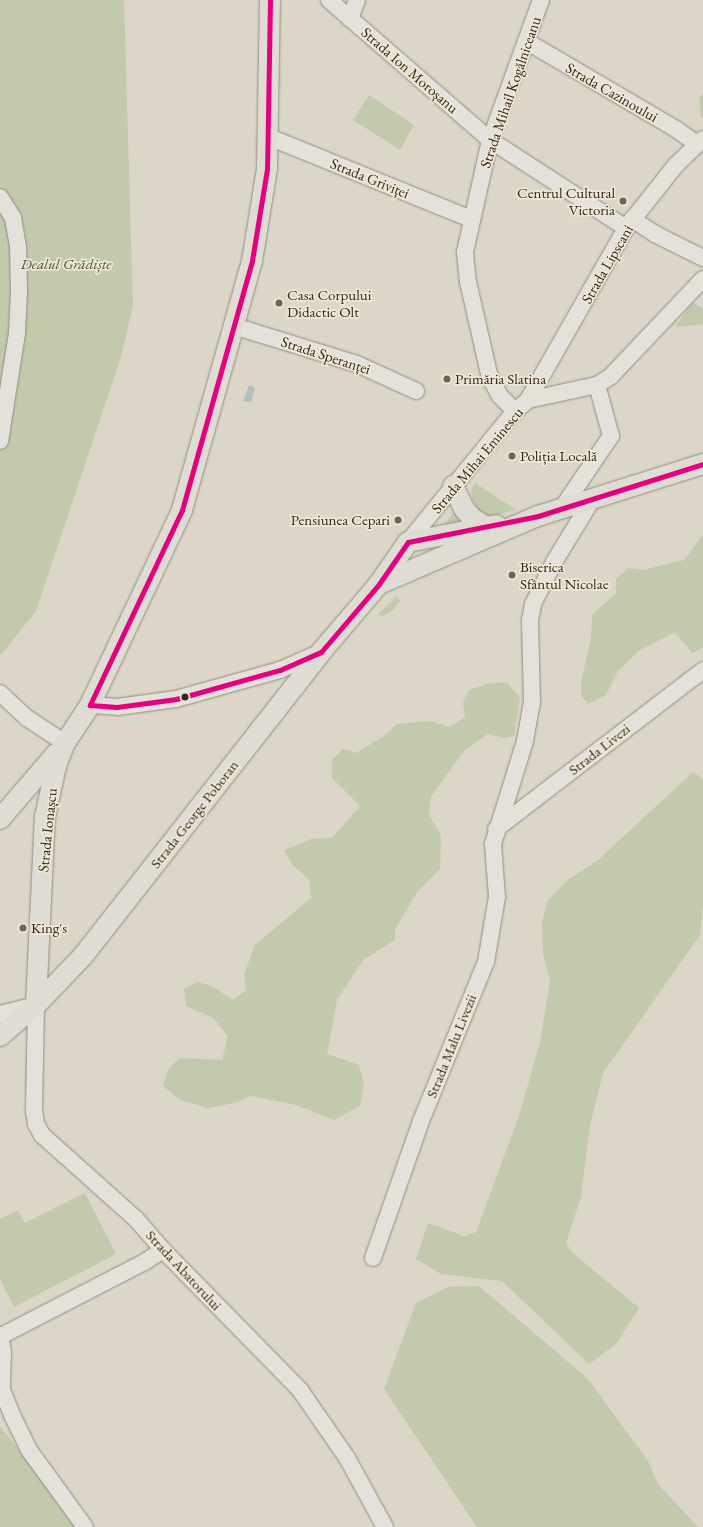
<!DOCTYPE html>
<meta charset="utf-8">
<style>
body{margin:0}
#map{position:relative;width:703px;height:1527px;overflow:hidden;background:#dbd6c7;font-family:"EB Garamond",serif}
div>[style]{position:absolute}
.green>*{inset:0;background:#c3caac}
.water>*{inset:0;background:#aec1c0}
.roads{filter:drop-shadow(0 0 1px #928d83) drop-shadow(0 0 1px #928d83)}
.minor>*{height:16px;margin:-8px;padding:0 8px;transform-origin:8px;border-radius:8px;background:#e4e1da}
.major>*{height:20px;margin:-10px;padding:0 10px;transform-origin:10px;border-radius:10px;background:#dfdcd3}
.bus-1>*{height:5px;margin:-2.5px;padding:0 2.5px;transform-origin:2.5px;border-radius:2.5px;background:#e5007d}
.dots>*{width:11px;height:11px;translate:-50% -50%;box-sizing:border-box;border:2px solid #ede8d5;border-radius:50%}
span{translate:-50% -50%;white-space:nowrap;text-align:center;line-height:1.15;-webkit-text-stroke:3.5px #ede8d5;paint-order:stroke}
.street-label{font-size:15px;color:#372416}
.poi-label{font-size:15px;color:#372416}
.right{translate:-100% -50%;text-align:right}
.left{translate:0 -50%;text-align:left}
.park-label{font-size:15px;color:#554b36;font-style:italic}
</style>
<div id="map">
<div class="green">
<i style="clip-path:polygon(0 0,124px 0,133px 306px,121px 357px,36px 611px,0 656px)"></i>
<i style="clip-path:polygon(703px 93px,703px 117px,701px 118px,699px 99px)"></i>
<i style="clip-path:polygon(369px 95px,414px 125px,400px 150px,353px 120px)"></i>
<i style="clip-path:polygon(693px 302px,703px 309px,703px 324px,675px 327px)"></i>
<i style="clip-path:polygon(475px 483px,516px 510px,489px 517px,480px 513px,472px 499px,471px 490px)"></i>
<i style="clip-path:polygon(459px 505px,471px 522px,441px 529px)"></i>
<i style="clip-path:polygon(703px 535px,703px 648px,692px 653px,675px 632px,640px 650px,618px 671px,606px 695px,588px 704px,581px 695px,581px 682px,591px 638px,592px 615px,616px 593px,616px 579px,628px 568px,643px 570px,684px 560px)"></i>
<i style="clip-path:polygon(397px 596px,400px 601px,394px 609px,384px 616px,377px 615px)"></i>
<i style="clip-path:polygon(506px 682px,520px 697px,514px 736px,504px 738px,488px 734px,465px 750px,431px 796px,429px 815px,441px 835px,440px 869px,417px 892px,395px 930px,395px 940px,363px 960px,337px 1000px,327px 1054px,359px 1065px,364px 1084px,360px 1106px,334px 1120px,296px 1105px,251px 1096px,235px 1103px,207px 1108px,180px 1100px,163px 1086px,168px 1070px,179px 1058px,222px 1060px,228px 1036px,213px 1018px,186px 1006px,184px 989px,197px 982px,212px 986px,233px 1000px,246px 990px,244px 974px,255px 945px,311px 898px,309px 880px,291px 863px,284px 850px,311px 839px,332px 838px,360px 806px,332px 778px,332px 760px,343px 749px,356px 753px,384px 736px,397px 724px,430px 721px,450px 727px,465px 717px,463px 703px,469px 690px,487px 684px)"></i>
<i style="clip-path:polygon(693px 772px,703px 779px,703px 905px,700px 935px,603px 1073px,590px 1125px,581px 1197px,566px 1243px,573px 1253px,639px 1308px,616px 1344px,589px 1364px,502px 1281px,441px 1274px,416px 1259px,428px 1223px,464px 1236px,476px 1232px,519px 1116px,540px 1042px,550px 981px,543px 954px,542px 921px,548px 900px,569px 879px,597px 861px)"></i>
<i style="clip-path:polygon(85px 1193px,116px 1254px,14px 1307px,0 1279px,0 1219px,18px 1210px,25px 1223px)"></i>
<i style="clip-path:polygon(479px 1286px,588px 1379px,648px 1461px,658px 1484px,698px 1527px,477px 1527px,384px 1389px,416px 1303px,448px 1287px)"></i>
<i style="clip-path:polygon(0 1426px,79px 1527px,0 1527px)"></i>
</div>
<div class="water">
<i style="clip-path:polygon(249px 385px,255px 388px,251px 402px,243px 401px)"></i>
</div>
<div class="roads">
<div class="minor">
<i style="left:329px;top:0;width:213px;rotate:41deg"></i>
<i style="left:490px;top:140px;width:162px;rotate:32.9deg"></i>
<i style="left:350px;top:19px;width:20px;rotate:-70deg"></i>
<i style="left:526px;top:41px;width:174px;rotate:30.4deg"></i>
<i style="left:676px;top:129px;width:26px;rotate:36deg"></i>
<i style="left:269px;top:137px;width:218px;rotate:22.1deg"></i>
<i style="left:0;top:197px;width:25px;rotate:58deg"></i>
<i style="left:13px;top:218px;width:29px;rotate:80deg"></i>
<i style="left:18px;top:247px;width:45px;rotate:88.7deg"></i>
<i style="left:19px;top:292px;width:41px;rotate:92.8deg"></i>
<i style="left:17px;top:333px;width:109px;rotate:98.9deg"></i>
<i style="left:632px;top:219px;width:27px;rotate:33deg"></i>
<i style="left:655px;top:234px;width:54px;rotate:26.6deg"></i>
<i style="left:234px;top:326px;width:129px;rotate:17.2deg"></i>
<i style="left:357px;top:364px;width:65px;rotate:24.6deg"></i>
<i style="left:528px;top:400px;width:198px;rotate:-60.3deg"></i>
<i style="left:626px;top:228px;width:80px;rotate:-51.6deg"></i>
<i style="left:676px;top:165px;width:37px;rotate:-44deg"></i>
<i style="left:515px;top:411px;width:21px;rotate:-135deg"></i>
<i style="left:500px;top:396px;width:21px;rotate:-119deg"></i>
<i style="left:490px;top:378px;width:98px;rotate:-102.9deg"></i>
<i style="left:468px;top:282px;width:30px;rotate:-96deg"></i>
<i style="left:465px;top:252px;width:115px;rotate:-77.4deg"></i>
<i style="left:490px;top:140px;width:149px;rotate:-70deg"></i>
<i style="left:562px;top:508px;width:87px;rotate:-55.8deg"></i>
<i style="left:611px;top:436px;width:53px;rotate:-105.4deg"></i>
<i style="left:408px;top:542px;width:169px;rotate:-50.8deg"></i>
<i style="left:515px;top:411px;width:17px;rotate:-40deg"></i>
<i style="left:528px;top:400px;width:71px;rotate:-12.3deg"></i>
<i style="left:597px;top:385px;width:15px;rotate:-32deg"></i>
<i style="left:610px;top:377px;width:135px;rotate:-46.5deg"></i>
<i style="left:0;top:693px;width:37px;rotate:43deg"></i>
<i style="left:27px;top:718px;width:45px;rotate:33.3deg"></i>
<i style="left:90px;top:705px;width:27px;rotate:4deg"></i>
<i style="left:117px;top:707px;width:60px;rotate:-7.7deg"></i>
<i style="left:176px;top:699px;width:108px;rotate:-15.6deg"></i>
<i style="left:280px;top:670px;width:45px;rotate:-23.7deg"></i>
<i style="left:496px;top:829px;width:261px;rotate:-37.5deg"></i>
<i style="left:0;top:1014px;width:37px;rotate:-14deg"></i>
<i style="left:36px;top:1005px;width:106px;rotate:91.1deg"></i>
<i style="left:34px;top:1111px;width:13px;rotate:81deg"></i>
<i style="left:36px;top:1124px;width:13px;rotate:61deg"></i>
<i style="left:42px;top:1135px;width:126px;rotate:41.8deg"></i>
<i style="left:136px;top:1219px;width:41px;rotate:48.9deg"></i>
<i style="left:163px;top:1250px;width:196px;rotate:45.6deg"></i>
<i style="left:300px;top:1390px;width:83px;rotate:55.3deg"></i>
<i style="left:347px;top:1458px;width:79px;rotate:61.2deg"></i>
<i style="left:373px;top:1258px;width:145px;rotate:-70.7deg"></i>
<i style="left:421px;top:1121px;width:172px;rotate:-67.8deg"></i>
<i style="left:486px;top:962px;width:66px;rotate:-80.4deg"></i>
<i style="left:497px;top:897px;width:53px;rotate:-94.3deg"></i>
<i style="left:493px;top:844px;width:108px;rotate:-72.7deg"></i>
<i style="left:525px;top:741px;width:39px;rotate:-80deg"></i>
<i style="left:532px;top:703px;width:83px;rotate:-91.4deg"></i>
<i style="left:530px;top:620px;width:16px;rotate:-79deg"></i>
<i style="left:533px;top:604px;width:47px;rotate:-63.4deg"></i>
<i style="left:554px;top:562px;width:75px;rotate:-58.6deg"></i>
<i style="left:0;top:1335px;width:17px;rotate:80deg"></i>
<i style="left:3px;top:1352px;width:38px;rotate:92deg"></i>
<i style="left:2px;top:1390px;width:29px;rotate:68deg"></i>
<i style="left:13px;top:1417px;width:37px;rotate:64deg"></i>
<i style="left:29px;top:1450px;width:95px;rotate:54deg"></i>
<i style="left:1px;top:1336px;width:163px;rotate:-27.3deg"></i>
<i style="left:146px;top:1261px;width:20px;rotate:-33deg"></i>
</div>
<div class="major">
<i style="left:453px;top:486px;width:25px;rotate:64deg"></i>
<i style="left:464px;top:509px;width:12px;rotate:48deg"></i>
<i style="left:472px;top:518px;width:17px;rotate:31deg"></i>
<i style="left:408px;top:542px;width:90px;rotate:-10.9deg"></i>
<i style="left:379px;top:584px;width:173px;rotate:-23.2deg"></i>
<i style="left:538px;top:516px;width:173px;rotate:-17.5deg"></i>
<i style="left:0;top:819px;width:86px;rotate:-49.3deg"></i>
<i style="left:36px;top:1005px;width:188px;rotate:-87.3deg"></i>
<i style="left:45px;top:817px;width:52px;rotate:-77.8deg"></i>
<i style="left:56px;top:766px;width:25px;rotate:-69deg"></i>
<i style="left:65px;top:743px;width:45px;rotate:-56.7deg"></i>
<i style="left:90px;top:705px;width:216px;rotate:-64.7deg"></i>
<i style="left:182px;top:510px;width:259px;rotate:-74.3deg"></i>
<i style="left:252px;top:261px;width:93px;rotate:-80.7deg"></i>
<i style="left:267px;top:169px;width:169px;rotate:-89deg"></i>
<i style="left:0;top:1036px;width:48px;rotate:-40.7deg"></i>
<i style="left:36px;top:1005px;width:68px;rotate:-46.2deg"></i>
<i style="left:83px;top:956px;width:386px;rotate:-51.9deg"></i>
<i style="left:321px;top:652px;width:89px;rotate:-49.5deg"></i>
<i style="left:379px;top:584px;width:51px;rotate:-55.4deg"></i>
</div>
</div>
<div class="bus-1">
<i style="left:270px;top:0;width:169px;rotate:91deg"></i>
<i style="left:267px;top:169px;width:93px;rotate:99.3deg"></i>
<i style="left:252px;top:261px;width:259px;rotate:105.7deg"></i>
<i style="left:182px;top:510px;width:216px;rotate:115.3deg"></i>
<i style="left:90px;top:705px;width:27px;rotate:4deg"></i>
<i style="left:117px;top:707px;width:60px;rotate:-7.7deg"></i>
<i style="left:176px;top:699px;width:108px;rotate:-15.6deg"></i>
<i style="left:280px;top:670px;width:45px;rotate:-23.7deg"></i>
<i style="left:321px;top:652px;width:89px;rotate:-49.5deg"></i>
<i style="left:379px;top:584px;width:51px;rotate:-55.4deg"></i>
<i style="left:408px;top:542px;width:133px;rotate:-11.3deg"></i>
<i style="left:538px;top:516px;width:173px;rotate:-17.5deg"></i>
</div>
<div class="dots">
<i style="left:623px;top:201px;background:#706254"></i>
<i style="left:279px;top:303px;background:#706254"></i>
<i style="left:447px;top:379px;background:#706254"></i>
<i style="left:512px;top:456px;background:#706254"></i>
<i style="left:398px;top:520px;background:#706254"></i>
<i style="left:512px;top:575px;background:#706254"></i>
<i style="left:185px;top:697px;background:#372416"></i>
<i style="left:23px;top:928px;background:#706254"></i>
</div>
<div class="street-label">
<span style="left:410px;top:70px;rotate:41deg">Strada Ion Moroșanu</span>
<span style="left:510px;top:92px;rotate:-71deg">Strada Mihail Kogălniceanu</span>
<span style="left:612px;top:92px;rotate:30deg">Strada Cazinoului</span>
<span style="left:370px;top:178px;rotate:22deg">Strada Griviței</span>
<span style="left:607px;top:264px;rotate:-60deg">Strada Lipscani</span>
<span style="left:326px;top:355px;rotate:18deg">Strada Speranței</span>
<span style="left:477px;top:460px;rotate:-50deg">Strada Mihai Eminescu</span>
<span style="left:599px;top:749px;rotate:-38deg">Strada Livezi</span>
<span style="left:194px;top:814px;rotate:-52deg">Strada George Poboran</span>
<span style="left:47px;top:830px;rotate:-84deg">Strada Ionașcu</span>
<span style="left:451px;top:1046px;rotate:-68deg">Strada Malu Livezii</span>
<span style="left:184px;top:1270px;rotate:47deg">Strada Abatorului</span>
</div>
<div class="poi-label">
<span class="right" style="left:615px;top:201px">Centrul Cultural<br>Victoria</span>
<span class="left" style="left:287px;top:303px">Casa Corpului<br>Didactic Olt</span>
<span class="left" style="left:455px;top:379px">Primăria Slatina</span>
<span class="left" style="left:520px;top:456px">Poliția Locală</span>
<span class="right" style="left:390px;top:520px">Pensiunea Cepari</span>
<span class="left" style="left:520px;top:575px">Biserica<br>Sfântul Nicolae</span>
<span class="left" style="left:31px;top:928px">King's</span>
</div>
<div class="park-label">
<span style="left:66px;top:264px">Dealul Grădiște</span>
</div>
</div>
